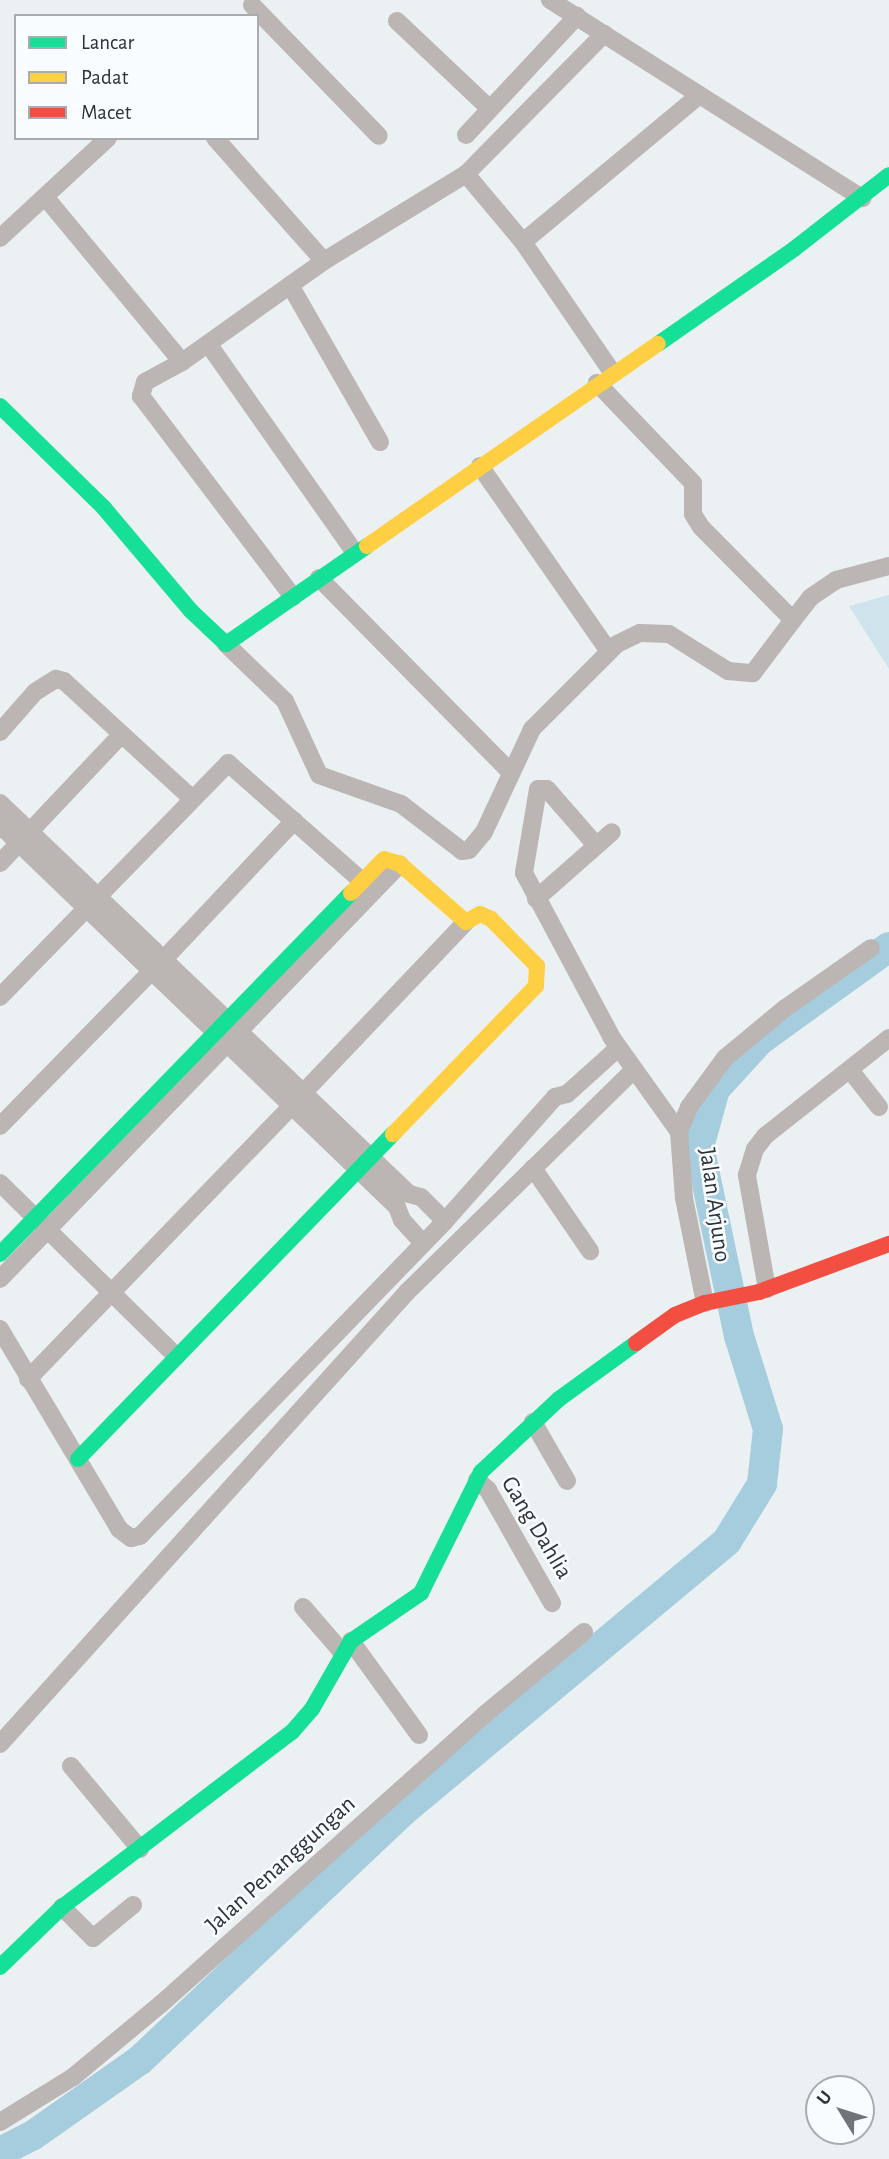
<!DOCTYPE html>
<style>
body{margin:0}
#map{position:relative;width:889px;height:2159px;overflow:hidden;background:#ebf0f2;font-family:"Alegreya Sans",sans-serif}
div>[style]{position:absolute}
.green>*{inset:0;background:#cee3ec}
.river>*{height:30px;margin:-15px;padding:0 15px;transform-origin:15px;border-radius:15px;background:#a6cdde}
.street>*{height:18px;margin:-9px;padding:0 9px;transform-origin:9px;border-radius:9px;background:#bbb5b4}
.fast>*{height:16px;margin:-8px;padding:0 8px;transform-origin:8px;border-radius:8px;background:#16e098}
.slow>*{height:16px;margin:-8px;padding:0 8px;transform-origin:8px;border-radius:8px;background:#ffcf43}
.jam>*{height:16px;margin:-8px;padding:0 8px;transform-origin:8px;border-radius:8px;background:#f24e42}
span{translate:-50% -50%;white-space:nowrap;text-align:center;line-height:1.15;-webkit-text-stroke:5px #fafdff;paint-order:stroke}
.street-label{font-size:24px;color:#2f3335}
.legend{position:absolute;left:14px;top:14px;width:245px;height:126px;box-sizing:border-box;background:#fafdff;border:2px solid #a9acae;margin:0;padding:9px 12px;list-style:none;font-size:21px;color:#2f3335}
.legend li{display:flex;align-items:center;gap:14px;height:35px}
.legend b{width:35px;border:2px solid #a9acae}
.north{position:absolute;left:805px;top:2075px;width:70px;height:70px;box-sizing:border-box;background:#fafdff;border:2px solid #a9acae;border-radius:50%;rotate:308deg;font-size:19px;font-weight:700;line-height:28px;text-align:center;color:#2f3335}
.north::after{content:'';display:block;margin:auto;width:24px;height:32px;background:#717577;clip-path:polygon(50% 0,100% 100%,50% 72%,0 100%)}
</style>
<div id="map">
<div class="green">
<i style="clip-path:polygon(889px 595px,889px 669px,849px 606px)"></i>
</div>
<div class="river">
<i style="left:0;top:2152px;width:36px;rotate:-27deg"></i>
<i style="left:32px;top:2136px;width:132px;rotate:-35.1deg"></i>
<i style="left:140px;top:2060px;width:361px;rotate:-43.4deg"></i>
<i style="left:402px;top:1812px;width:423px;rotate:-39.8deg"></i>
<i style="left:727px;top:1541px;width:67px;rotate:-58.4deg"></i>
<i style="left:762px;top:1484px;width:55px;rotate:-83.8deg"></i>
<i style="left:768px;top:1429px;width:97px;rotate:-107.3deg"></i>
<i style="left:739px;top:1336px;width:193px;rotate:-101.9deg"></i>
<i style="left:699px;top:1147px;width:60px;rotate:-74.6deg"></i>
<i style="left:715px;top:1089px;width:67px;rotate:-47.4deg"></i>
<i style="left:760px;top:1040px;width:159px;rotate:-35.8deg"></i>
</div>
<div class="street">
<i style="left:550px;top:0;width:370px;rotate:32.4deg"></i>
<i style="left:252px;top:5px;width:182px;rotate:45.9deg"></i>
<i style="left:397px;top:21px;width:128px;rotate:43.4deg"></i>
<i style="left:466px;top:135px;width:163px;rotate:-47deg"></i>
<i style="left:215px;top:138px;width:164px;rotate:48.5deg"></i>
<i style="left:466px;top:174px;width:197px;rotate:-45.4deg"></i>
<i style="left:46px;top:198px;width:213px;rotate:50.3deg"></i>
<i style="left:182px;top:362px;width:174px;rotate:-35.4deg"></i>
<i style="left:324px;top:261px;width:167px;rotate:-31.5deg"></i>
<i style="left:466px;top:174px;width:89px;rotate:50deg"></i>
<i style="left:523px;top:242px;width:158px;rotate:55.6deg"></i>
<i style="left:0;top:238px;width:147px;rotate:-42.8deg"></i>
<i style="left:523px;top:242px;width:228px;rotate:-39.8deg"></i>
<i style="left:290px;top:285px;width:181px;rotate:60.2deg"></i>
<i style="left:209px;top:345px;width:254px;rotate:54.9deg"></i>
<i style="left:182px;top:362px;width:42px;rotate:151.6deg"></i>
<i style="left:145px;top:382px;width:15px;rotate:106deg"></i>
<i style="left:141px;top:396px;width:252px;rotate:52.9deg"></i>
<i style="left:480px;top:466px;width:224px;rotate:55.2deg"></i>
<i style="left:319px;top:578px;width:272px;rotate:45.4deg"></i>
<i style="left:793px;top:620px;width:29px;rotate:-52deg"></i>
<i style="left:811px;top:597px;width:30px;rotate:-34deg"></i>
<i style="left:836px;top:580px;width:55px;rotate:-14.8deg"></i>
<i style="left:226px;top:644px;width:82px;rotate:44deg"></i>
<i style="left:285px;top:701px;width:81px;rotate:65.3deg"></i>
<i style="left:319px;top:775px;width:87px;rotate:19.5deg"></i>
<i style="left:401px;top:804px;width:77px;rotate:37.6deg"></i>
<i style="left:462px;top:851px;width:7px;rotate:-8deg"></i>
<i style="left:469px;top:850px;width:23px;rotate:-50deg"></i>
<i style="left:484px;top:832px;width:114px;rotate:-65deg"></i>
<i style="left:532px;top:729px;width:120px;rotate:-45deg"></i>
<i style="left:617px;top:644px;width:25px;rotate:-26deg"></i>
<i style="left:640px;top:633px;width:29px;rotate:2deg"></i>
<i style="left:669px;top:634px;width:70px;rotate:32.1deg"></i>
<i style="left:728px;top:671px;width:25px;rotate:5deg"></i>
<i style="left:753px;top:673px;width:66px;rotate:-53deg"></i>
<i style="left:793px;top:620px;width:131px;rotate:-134.7deg"></i>
<i style="left:701px;top:527px;width:15px;rotate:-122deg"></i>
<i style="left:693px;top:514px;width:31px;rotate:-90deg"></i>
<i style="left:693px;top:483px;width:139px;rotate:-133.8deg"></i>
<i style="left:0;top:732px;width:53px;rotate:-48.8deg"></i>
<i style="left:35px;top:692px;width:25px;rotate:-32deg"></i>
<i style="left:56px;top:679px;width:8px;rotate:14deg"></i>
<i style="left:64px;top:681px;width:171px;rotate:42.6deg"></i>
<i style="left:0;top:803px;width:566px;rotate:43.71deg"></i>
<i style="left:409px;top:1194px;width:12px;rotate:14deg"></i>
<i style="left:421px;top:1197px;width:34px;rotate:45deg"></i>
<i style="left:0;top:825px;width:551px;rotate:43.9deg"></i>
<i style="left:397px;top:1207px;width:14px;rotate:69deg"></i>
<i style="left:402px;top:1220px;width:31px;rotate:48deg"></i>
<i style="left:595px;top:844px;width:73px;rotate:-131.1deg"></i>
<i style="left:547px;top:789px;width:9px;rotate:180deg"></i>
<i style="left:538px;top:789px;width:85px;rotate:99.5deg"></i>
<i style="left:524px;top:873px;width:187px;rotate:61.9deg"></i>
<i style="left:612px;top:1038px;width:115px;rotate:54.5deg"></i>
<i style="left:679px;top:1132px;width:66px;rotate:85.7deg"></i>
<i style="left:684px;top:1198px;width:107px;rotate:78.7deg"></i>
<i style="left:0;top:863px;width:175px;rotate:-46.6deg"></i>
<i style="left:536px;top:899px;width:101px;rotate:-41.4deg"></i>
<i style="left:164px;top:959px;width:190px;rotate:-46.7deg"></i>
<i style="left:0;top:997px;width:327px;rotate:-45.7deg"></i>
<i style="left:228px;top:763px;width:179px;rotate:41.4deg"></i>
<i style="left:850px;top:1070px;width:47px;rotate:51.9deg"></i>
<i style="left:304px;top:1092px;width:235px;rotate:-46.4deg"></i>
<i style="left:0;top:1126px;width:219px;rotate:-45.6deg"></i>
<i style="left:679px;top:1132px;width:27px;rotate:-68deg"></i>
<i style="left:689px;top:1107px;width:61px;rotate:-53.7deg"></i>
<i style="left:725px;top:1058px;width:77px;rotate:-39.7deg"></i>
<i style="left:784px;top:1009px;width:106px;rotate:-35deg"></i>
<i style="left:533px;top:1168px;width:101px;rotate:55.5deg"></i>
<i style="left:0;top:1183px;width:247px;rotate:44.5deg"></i>
<i style="left:0;top:1279px;width:576px;rotate:-46.05deg"></i>
<i style="left:767px;top:1289px;width:116px;rotate:-100deg"></i>
<i style="left:747px;top:1175px;width:27px;rotate:-73deg"></i>
<i style="left:755px;top:1149px;width:16px;rotate:-52deg"></i>
<i style="left:765px;top:1136px;width:158px;rotate:-38.3deg"></i>
<i style="left:0;top:1329px;width:233px;rotate:59.2deg"></i>
<i style="left:119px;top:1529px;width:15px;rotate:37deg"></i>
<i style="left:131px;top:1538px;width:9px;rotate:-13deg"></i>
<i style="left:140px;top:1536px;width:438px;rotate:-45.9deg"></i>
<i style="left:445px;top:1221px;width:166px;rotate:-48.4deg"></i>
<i style="left:555px;top:1097px;width:12px;rotate:-14deg"></i>
<i style="left:567px;top:1094px;width:69px;rotate:-42deg"></i>
<i style="left:28px;top:1379px;width:380px;rotate:-46deg"></i>
<i style="left:533px;top:1422px;width:68px;rotate:60deg"></i>
<i style="left:477px;top:1480px;width:15px;rotate:42deg"></i>
<i style="left:488px;top:1490px;width:130px;rotate:60.5deg"></i>
<i style="left:303px;top:1607px;width:60px;rotate:49.1deg"></i>
<i style="left:351px;top:1641px;width:116px;rotate:54.1deg"></i>
<i style="left:0;top:1744px;width:608px;rotate:-48deg"></i>
<i style="left:407px;top:1292px;width:316px;rotate:-44.4deg"></i>
<i style="left:71px;top:1766px;width:108px;rotate:50.3deg"></i>
<i style="left:62px;top:1907px;width:44px;rotate:45deg"></i>
<i style="left:93px;top:1938px;width:52px;rotate:-39.5deg"></i>
<i style="left:0;top:2122px;width:86px;rotate:-31.7deg"></i>
<i style="left:73px;top:2077px;width:114px;rotate:-39.7deg"></i>
<i style="left:161px;top:2004px;width:433px;rotate:-41.8deg"></i>
<i style="left:484px;top:1715px;width:130px;rotate:-39.7deg"></i>
</div>
<div class="fast">
<i style="left:658px;top:344px;width:166px;rotate:-34.9deg"></i>
<i style="left:794px;top:249px;width:120px;rotate:-37.9deg"></i>
<i style="left:0;top:406px;width:146px;rotate:44.4deg"></i>
<i style="left:104px;top:508px;width:135px;rotate:49.8deg"></i>
<i style="left:191px;top:611px;width:48px;rotate:43.3deg"></i>
<i style="left:226px;top:644px;width:172px;rotate:-34.8deg"></i>
<i style="left:0;top:1254px;width:504px;rotate:-45.8deg"></i>
<i style="left:78px;top:1459px;width:453px;rotate:-45.9deg"></i>
<i style="left:0;top:1967px;width:86px;rotate:-44.1deg"></i>
<i style="left:62px;top:1907px;width:289px;rotate:-37.3deg"></i>
<i style="left:292px;top:1732px;width:30px;rotate:-49deg"></i>
<i style="left:312px;top:1709px;width:78px;rotate:-60.2deg"></i>
<i style="left:351px;top:1641px;width:85px;rotate:-34.4deg"></i>
<i style="left:421px;top:1593px;width:135px;rotate:-63.6deg"></i>
<i style="left:481px;top:1472px;width:107px;rotate:-43.1deg"></i>
<i style="left:559px;top:1399px;width:95px;rotate:-36deg"></i>
</div>
<div class="slow">
<i style="left:367px;top:546px;width:354px;rotate:-34.8deg"></i>
<i style="left:351px;top:893px;width:47px;rotate:-45.9deg"></i>
<i style="left:384px;top:859px;width:17px;rotate:17deg"></i>
<i style="left:400px;top:864px;width:88px;rotate:41.3deg"></i>
<i style="left:466px;top:922px;width:16px;rotate:-30deg"></i>
<i style="left:480px;top:914px;width:12px;rotate:24deg"></i>
<i style="left:491px;top:919px;width:66px;rotate:45.6deg"></i>
<i style="left:537px;top:966px;width:20px;rotate:93deg"></i>
<i style="left:536px;top:986px;width:206px;rotate:134deg"></i>
</div>
<div class="jam">
<i style="left:636px;top:1343px;width:48px;rotate:-35.7deg"></i>
<i style="left:675px;top:1315px;width:32px;rotate:-22deg"></i>
<i style="left:705px;top:1303px;width:55px;rotate:-11.5deg"></i>
<i style="left:759px;top:1292px;width:139px;rotate:-20.3deg"></i>
</div>
<div class="street-label">
<span style="left:714px;top:1205px;rotate:82deg">Jalan Arjuno</span>
<span style="left:536px;top:1528px;rotate:59deg">Gang Dahlia</span>
<span style="left:281px;top:1865px;rotate:-42deg">Jalan Penanggungan</span>
</div>
<ul class="legend">
<li><b style="height:9px;background:#16e098"></b>Lancar</li>
<li><b style="height:9px;background:#ffcf43"></b>Padat</li>
<li><b style="height:9px;background:#f24e42"></b>Macet</li>
</ul>
<div class="north">U</div>
</div>
